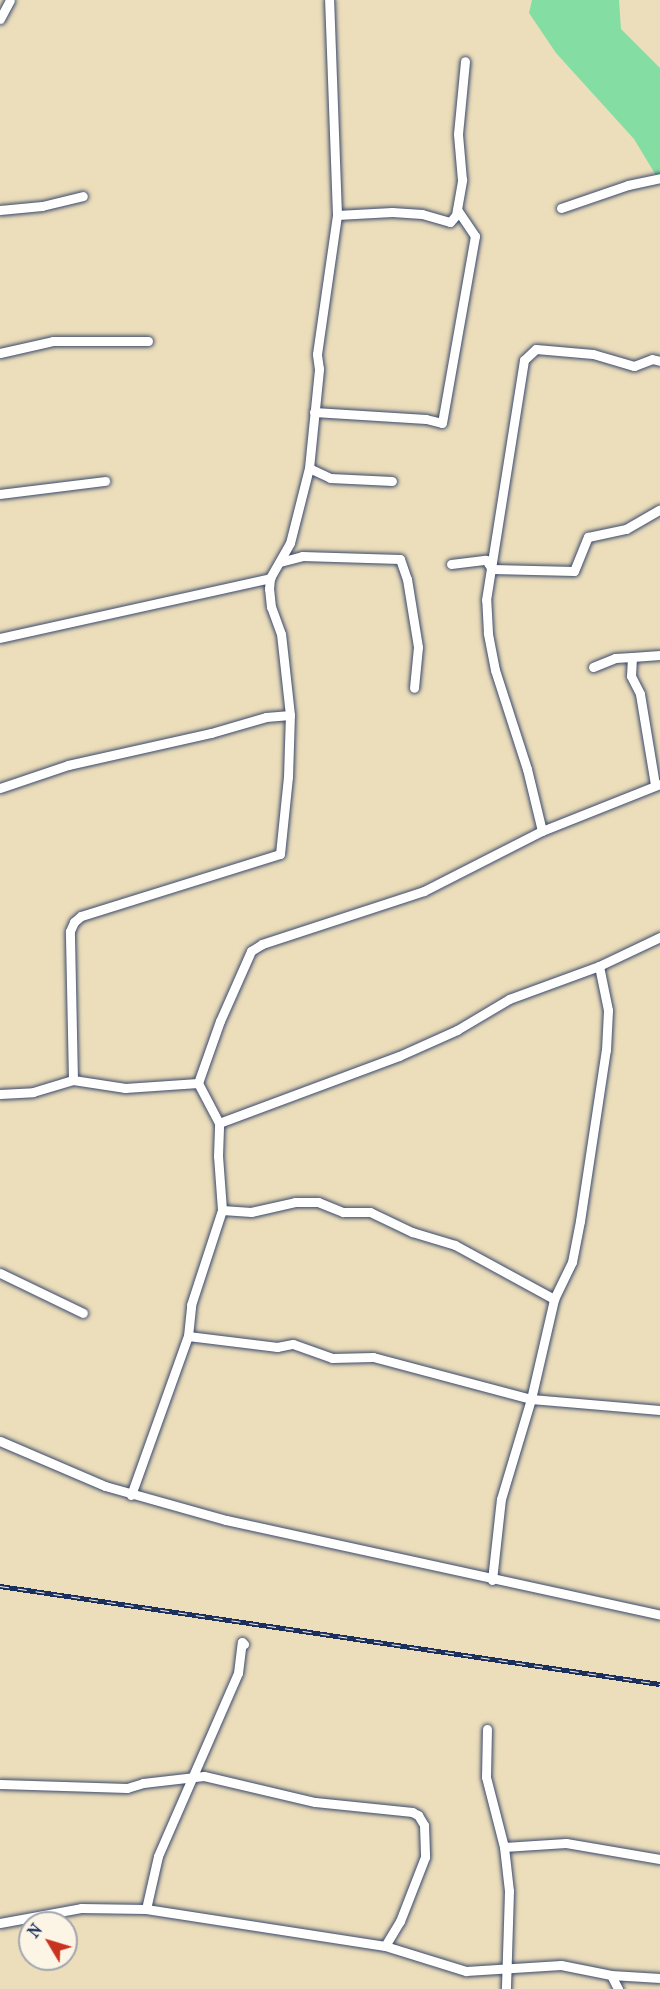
<!DOCTYPE html>
<style>
body{margin:0}
#map{position:relative;width:660px;height:1989px;overflow:hidden;background:#ecdebb;font-family:"IM FELL French Canon",serif}
div>[style]{position:absolute}
.green>*{inset:0;background:#84dea4}
.roads{filter:drop-shadow(0 0 2px #3a496c) drop-shadow(0 0 2px #3a496c)}
.street>*{height:9px;margin:-4.5px;padding:0 4.5px;transform-origin:4.5px;border-radius:4.5px;background:#fff}
.rail>*{height:5px;margin-top:-2.5px;transform-origin:0;background:repeating-linear-gradient(90deg,#fcf5e5 0 9px,#1b2f5e 0 18px);box-sizing:border-box;border-block:2px solid #1b2f5e}
span{translate:-50% -50%;white-space:nowrap;text-align:center;line-height:1.15;-webkit-text-stroke:4.5px #fcf5e5;paint-order:stroke}
.north{position:absolute;left:18px;top:1911px;width:60px;height:60px;box-sizing:border-box;background:#fcf5e5;border:2px solid #a2a6af;border-radius:50%;rotate:308deg;font-size:16px;font-weight:700;line-height:24px;text-align:center;color:#1b2f5e}
.north::after{content:'';display:block;margin:auto;width:21px;height:27px;background:#c8321e;clip-path:polygon(50% 0,100% 100%,50% 72%,0 100%)}
</style>
<div id="map">
<div class="green">
<i style="clip-path:polygon(532px 0,619px 0,621px 29px,660px 68px,660px 182px,634px 139px,556px 53px,529px 13px)"></i>
</div>
<div class="roads">
<div class="street">
<i style="left:0;top:19px;width:21px;rotate:-62deg"></i>
<i style="left:561px;top:208px;width:71px;rotate:-18.9deg"></i>
<i style="left:628px;top:185px;width:33px;rotate:-12deg"></i>
<i style="left:0;top:210px;width:42px;rotate:-5.4deg"></i>
<i style="left:42px;top:206px;width:42px;rotate:-13.7deg"></i>
<i style="left:337px;top:215px;width:55px;rotate:-3.1deg"></i>
<i style="left:392px;top:212px;width:30px;rotate:4deg"></i>
<i style="left:422px;top:214px;width:29px;rotate:16deg"></i>
<i style="left:450px;top:222px;width:9px;rotate:-49deg"></i>
<i style="left:456px;top:215px;width:36px;rotate:-80deg"></i>
<i style="left:462px;top:180px;width:46px;rotate:-95deg"></i>
<i style="left:458px;top:134px;width:73px;rotate:-84.5deg"></i>
<i style="left:0;top:353px;width:54px;rotate:-12.8deg"></i>
<i style="left:53px;top:341px;width:95px"></i>
<i style="left:314px;top:412px;width:112px;rotate:3.6deg"></i>
<i style="left:426px;top:419px;width:16px;rotate:14deg"></i>
<i style="left:442px;top:423px;width:190px;rotate:-80deg"></i>
<i style="left:475px;top:236px;width:32px;rotate:-124deg"></i>
<i style="left:309px;top:468px;width:23px;rotate:25deg"></i>
<i style="left:330px;top:478px;width:62px;rotate:2.8deg"></i>
<i style="left:0;top:494px;width:106px;rotate:-7.1deg"></i>
<i style="left:280px;top:562px;width:23px;rotate:-15deg"></i>
<i style="left:302px;top:556px;width:98px;rotate:1.8deg"></i>
<i style="left:400px;top:559px;width:21px;rotate:71deg"></i>
<i style="left:407px;top:579px;width:69px;rotate:80.8deg"></i>
<i style="left:418px;top:647px;width:41px;rotate:95.6deg"></i>
<i style="left:451px;top:564px;width:35px;rotate:-7deg"></i>
<i style="left:486px;top:560px;width:11px;rotate:56deg"></i>
<i style="left:492px;top:569px;width:82px;rotate:1.4deg"></i>
<i style="left:574px;top:571px;width:37px;rotate:-68deg"></i>
<i style="left:588px;top:537px;width:39px;rotate:-12deg"></i>
<i style="left:626px;top:529px;width:39px;rotate:-30deg"></i>
<i style="left:0;top:638px;width:277px;rotate:-12.5deg"></i>
<i style="left:632px;top:657px;width:28px;rotate:-4deg"></i>
<i style="left:593px;top:667px;width:24px;rotate:-22deg"></i>
<i style="left:615px;top:658px;width:17px;rotate:-3deg"></i>
<i style="left:632px;top:657px;width:19px;rotate:93deg"></i>
<i style="left:631px;top:676px;width:20px;rotate:63deg"></i>
<i style="left:640px;top:694px;width:92px;rotate:80.6deg"></i>
<i style="left:0;top:788px;width:72px;rotate:-18.7deg"></i>
<i style="left:68px;top:765px;width:147px;rotate:-12.6deg"></i>
<i style="left:211px;top:733px;width:57px;rotate:-16.2deg"></i>
<i style="left:266px;top:717px;width:24px;rotate:-5deg"></i>
<i style="left:542px;top:831px;width:64px;rotate:-103.6deg"></i>
<i style="left:527px;top:769px;width:104px;rotate:-107.9deg"></i>
<i style="left:495px;top:670px;width:38px;rotate:-101deg"></i>
<i style="left:488px;top:633px;width:33px;rotate:-93deg"></i>
<i style="left:486px;top:600px;width:243px;rotate:-81deg"></i>
<i style="left:524px;top:360px;width:16px;rotate:-43deg"></i>
<i style="left:536px;top:349px;width:57px;rotate:5deg"></i>
<i style="left:593px;top:354px;width:43px;rotate:16.3deg"></i>
<i style="left:634px;top:366px;width:19px;rotate:-21deg"></i>
<i style="left:652px;top:359px;width:8px;rotate:14deg"></i>
<i style="left:73px;top:1080px;width:149px;rotate:-91.2deg"></i>
<i style="left:70px;top:931px;width:10px;rotate:-66deg"></i>
<i style="left:74px;top:922px;width:9px;rotate:-41deg"></i>
<i style="left:81px;top:916px;width:208px;rotate:-17.3deg"></i>
<i style="left:280px;top:854px;width:77px;rotate:-84.1deg"></i>
<i style="left:288px;top:777px;width:62px;rotate:-88.2deg"></i>
<i style="left:290px;top:715px;width:81px;rotate:-96.3deg"></i>
<i style="left:281px;top:634px;width:29px;rotate:-110deg"></i>
<i style="left:271px;top:607px;width:18px;rotate:-96deg"></i>
<i style="left:269px;top:589px;width:11px;rotate:-85deg"></i>
<i style="left:270px;top:578px;width:40px;rotate:-60.3deg"></i>
<i style="left:290px;top:543px;width:77px;rotate:-75.8deg"></i>
<i style="left:309px;top:468px;width:100px;rotate:-84.2deg"></i>
<i style="left:319px;top:369px;width:15px;rotate:-98deg"></i>
<i style="left:317px;top:354px;width:140px;rotate:-81.8deg"></i>
<i style="left:337px;top:215px;width:215px;rotate:-92.1deg"></i>
<i style="left:0;top:1094px;width:33px;rotate:-3deg"></i>
<i style="left:33px;top:1092px;width:42px;rotate:-16.7deg"></i>
<i style="left:73px;top:1080px;width:53px;rotate:8.7deg"></i>
<i style="left:125px;top:1088px;width:73px;rotate:-3.9deg"></i>
<i style="left:219px;top:1123px;width:192px;rotate:-20.4deg"></i>
<i style="left:399px;top:1056px;width:64px;rotate:-24.1deg"></i>
<i style="left:457px;top:1030px;width:61px;rotate:-30.8deg"></i>
<i style="left:509px;top:999px;width:96px;rotate:-20.1deg"></i>
<i style="left:599px;top:966px;width:68px;rotate:-25.4deg"></i>
<i style="left:222px;top:1210px;width:29px;rotate:4deg"></i>
<i style="left:251px;top:1212px;width:45px;rotate:-12.8deg"></i>
<i style="left:295px;top:1202px;width:23px"></i>
<i style="left:318px;top:1202px;width:27px;rotate:22deg"></i>
<i style="left:343px;top:1212px;width:27px"></i>
<i style="left:370px;top:1212px;width:47px;rotate:25.5deg"></i>
<i style="left:412px;top:1232px;width:45px;rotate:16.8deg"></i>
<i style="left:455px;top:1245px;width:113px;rotate:28.6deg"></i>
<i style="left:0;top:1273px;width:92px;rotate:25.7deg"></i>
<i style="left:188px;top:1336px;width:90px;rotate:7deg"></i>
<i style="left:277px;top:1347px;width:16px;rotate:-11deg"></i>
<i style="left:293px;top:1344px;width:41px;rotate:19.7deg"></i>
<i style="left:332px;top:1358px;width:41px;rotate:-1.4deg"></i>
<i style="left:373px;top:1357px;width:163px;rotate:14.9deg"></i>
<i style="left:531px;top:1399px;width:129px;rotate:4.9deg"></i>
<i style="left:0;top:1441px;width:114px;rotate:23.2deg"></i>
<i style="left:105px;top:1486px;width:126px;rotate:15.7deg"></i>
<i style="left:226px;top:1520px;width:444px;rotate:12.3deg"></i>
<i style="left:131px;top:1495px;width:169px;rotate:-70.3deg"></i>
<i style="left:188px;top:1336px;width:31px;rotate:-84deg"></i>
<i style="left:191px;top:1305px;width:100px;rotate:-71.9deg"></i>
<i style="left:222px;top:1210px;width:54px;rotate:-94.2deg"></i>
<i style="left:218px;top:1156px;width:33px;rotate:-88deg"></i>
<i style="left:219px;top:1123px;width:45px;rotate:-117.7deg"></i>
<i style="left:198px;top:1083px;width:66px;rotate:-70.5deg"></i>
<i style="left:220px;top:1021px;width:77px;rotate:-66.1deg"></i>
<i style="left:251px;top:951px;width:13px;rotate:-32deg"></i>
<i style="left:262px;top:944px;width:170px;rotate:-18.1deg"></i>
<i style="left:424px;top:891px;width:132px;rotate:-27deg"></i>
<i style="left:542px;top:831px;width:127px;rotate:-21.7deg"></i>
<i style="left:492px;top:1580px;width:81px;rotate:-83.7deg"></i>
<i style="left:501px;top:1499px;width:104px;rotate:-73.3deg"></i>
<i style="left:531px;top:1399px;width:103px;rotate:-77deg"></i>
<i style="left:554px;top:1299px;width:41px;rotate:-64.1deg"></i>
<i style="left:572px;top:1262px;width:42px;rotate:-79deg"></i>
<i style="left:580px;top:1221px;width:173px;rotate:-81.4deg"></i>
<i style="left:606px;top:1050px;width:40px;rotate:-87.1deg"></i>
<i style="left:608px;top:1010px;width:45px;rotate:-101.6deg"></i>
<i style="left:487px;top:1729px;width:48px;rotate:91.2deg"></i>
<i style="left:486px;top:1777px;width:72px;rotate:75.6deg"></i>
<i style="left:504px;top:1847px;width:62px;rotate:-3.7deg"></i>
<i style="left:566px;top:1843px;width:95px;rotate:9.7deg"></i>
<i style="left:0;top:1784px;width:127px;rotate:1.8deg"></i>
<i style="left:127px;top:1788px;width:17px;rotate:-17deg"></i>
<i style="left:143px;top:1783px;width:61px;rotate:-6.5deg"></i>
<i style="left:204px;top:1776px;width:114px;rotate:13.2deg"></i>
<i style="left:315px;top:1802px;width:98px;rotate:5.9deg"></i>
<i style="left:412px;top:1812px;width:7px;rotate:27deg"></i>
<i style="left:418px;top:1815px;width:12px;rotate:59deg"></i>
<i style="left:424px;top:1825px;width:32px;rotate:88deg"></i>
<i style="left:425px;top:1857px;width:69px;rotate:111.3deg"></i>
<i style="left:400px;top:1921px;width:29px;rotate:121deg"></i>
<i style="left:504px;top:1847px;width:44px;rotate:83.5deg"></i>
<i style="left:509px;top:1891px;width:98px;rotate:91.8deg"></i>
<i style="left:146px;top:1909px;width:54px;rotate:-77.2deg"></i>
<i style="left:158px;top:1856px;width:200px;rotate:-66.4deg"></i>
<i style="left:238px;top:1673px;width:31px;rotate:-83deg"></i>
<i style="left:242px;top:1642px;width:3px;rotate:45deg"></i>
<i style="left:0;top:1923px;width:82px;rotate:-10.5deg"></i>
<i style="left:81px;top:1908px;width:65px;rotate:0.9deg"></i>
<i style="left:146px;top:1909px;width:242px;rotate:8.8deg"></i>
<i style="left:385px;top:1946px;width:85px;rotate:17.2deg"></i>
<i style="left:466px;top:1971px;width:95px;rotate:-3.6deg"></i>
<i style="left:561px;top:1965px;width:51px;rotate:11.3deg"></i>
<i style="left:611px;top:1975px;width:49px;rotate:3.5deg"></i>
<i style="left:611px;top:1975px;width:16px;rotate:63deg"></i>
</div>
</div>
<div class="rail">
<i style="left:0;top:1586px;width:667px;rotate:8.45deg"></i>
</div>
<div class="north">N</div>
</div>
